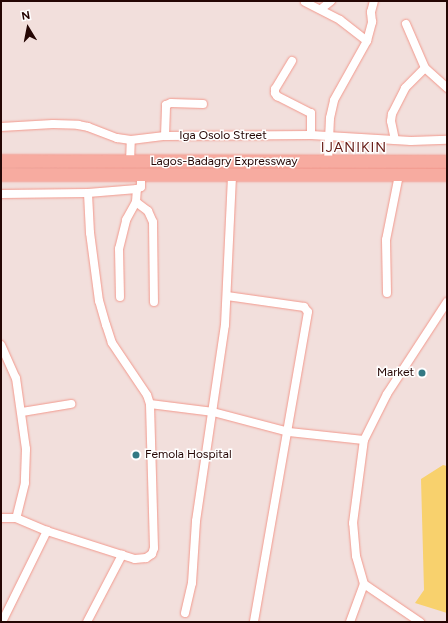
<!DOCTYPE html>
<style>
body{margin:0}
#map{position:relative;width:448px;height:623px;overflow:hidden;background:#f2dfdc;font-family:Figtree,sans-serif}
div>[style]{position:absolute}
.green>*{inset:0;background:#f8d16d}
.roads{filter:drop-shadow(0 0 1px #f2998d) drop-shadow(0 0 1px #f2998d)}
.minor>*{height:8px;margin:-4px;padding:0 4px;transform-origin:4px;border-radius:4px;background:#fff}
.highway>*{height:12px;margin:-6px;padding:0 6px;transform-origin:6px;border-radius:6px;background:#f7aba0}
.dots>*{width:11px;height:11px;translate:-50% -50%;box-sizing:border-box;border:2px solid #fff;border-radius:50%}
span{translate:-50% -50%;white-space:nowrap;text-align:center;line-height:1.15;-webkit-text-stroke:3px #fff;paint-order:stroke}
.street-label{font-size:12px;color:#250604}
.poi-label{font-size:12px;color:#250604}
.right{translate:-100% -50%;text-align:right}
.left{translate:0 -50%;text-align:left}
.quarter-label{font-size:14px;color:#661a14;letter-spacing:1px}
.frame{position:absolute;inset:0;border:2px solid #250604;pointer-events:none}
.north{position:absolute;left:8px;top:8px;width:40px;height:40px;-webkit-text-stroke:3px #fff;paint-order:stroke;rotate:350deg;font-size:11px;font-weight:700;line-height:16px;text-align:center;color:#250604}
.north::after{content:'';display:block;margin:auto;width:14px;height:18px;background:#250604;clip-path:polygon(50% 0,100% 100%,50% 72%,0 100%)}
</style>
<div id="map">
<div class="green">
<i style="clip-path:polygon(443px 465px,447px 466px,447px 613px,415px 603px,424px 590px,421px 479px)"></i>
</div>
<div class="roads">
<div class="minor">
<i style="left:305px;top:2px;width:39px;rotate:27deg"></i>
<i style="left:340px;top:20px;width:34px;rotate:38deg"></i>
<i style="left:321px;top:9px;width:13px;rotate:-39deg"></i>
<i style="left:406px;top:24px;width:48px;rotate:66.6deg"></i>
<i style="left:425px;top:68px;width:30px;rotate:42deg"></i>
<i style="left:292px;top:61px;width:33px;rotate:121deg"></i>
<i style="left:275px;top:89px;width:4px;rotate:90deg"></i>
<i style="left:275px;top:93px;width:4px;rotate:56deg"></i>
<i style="left:277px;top:96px;width:38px;rotate:27deg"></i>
<i style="left:311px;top:113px;width:22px;rotate:90deg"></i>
<i style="left:1px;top:127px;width:52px;rotate:-3.3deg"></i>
<i style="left:53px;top:124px;width:25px;rotate:2deg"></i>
<i style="left:78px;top:125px;width:10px;rotate:11deg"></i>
<i style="left:88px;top:127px;width:31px;rotate:21deg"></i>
<i style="left:117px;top:138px;width:14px;rotate:8deg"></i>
<i style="left:131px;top:140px;width:34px;rotate:-7deg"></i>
<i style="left:165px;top:136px;width:146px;rotate:-0.4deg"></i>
<i style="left:311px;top:135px;width:100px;rotate:3.4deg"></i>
<i style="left:411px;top:141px;width:36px;rotate:-2deg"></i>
<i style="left:165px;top:136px;width:31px;rotate:-88deg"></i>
<i style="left:166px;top:105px;width:5px;rotate:-22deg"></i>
<i style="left:171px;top:103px;width:32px;rotate:2deg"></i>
<i style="left:395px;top:140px;width:19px;rotate:-102deg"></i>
<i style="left:391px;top:121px;width:7px;rotate:-82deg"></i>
<i style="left:392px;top:114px;width:29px;rotate:-63deg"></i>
<i style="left:405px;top:88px;width:28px;rotate:-45deg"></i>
<i style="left:328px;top:162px;width:44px;rotate:-87.4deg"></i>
<i style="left:330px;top:118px;width:18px;rotate:-77deg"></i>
<i style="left:334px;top:100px;width:68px;rotate:-60.8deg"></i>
<i style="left:367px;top:41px;width:20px;rotate:-75deg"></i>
<i style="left:372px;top:22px;width:10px;rotate:-96deg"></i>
<i style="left:371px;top:12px;width:11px;rotate:-75deg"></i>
<i style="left:130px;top:163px;width:23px;rotate:-88deg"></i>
<i style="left:1px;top:194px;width:87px;rotate:-0.7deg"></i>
<i style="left:88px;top:193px;width:49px;rotate:-4.7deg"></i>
<i style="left:137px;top:189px;width:4px;rotate:-27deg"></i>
<i style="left:141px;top:187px;width:11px;rotate:-90deg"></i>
<i style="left:136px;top:202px;width:15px;rotate:37deg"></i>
<i style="left:148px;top:211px;width:12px;rotate:66deg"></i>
<i style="left:153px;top:222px;width:80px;rotate:89.3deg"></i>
<i style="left:387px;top:293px;width:53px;rotate:-91.1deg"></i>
<i style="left:386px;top:240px;width:66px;rotate:-78.7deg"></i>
<i style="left:227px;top:296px;width:78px;rotate:8.1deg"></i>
<i style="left:304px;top:307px;width:6px;rotate:51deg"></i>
<i style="left:308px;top:312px;width:315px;rotate:99.9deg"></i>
<i style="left:120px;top:297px;width:48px;rotate:-91.2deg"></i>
<i style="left:119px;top:249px;width:30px;rotate:-76deg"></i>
<i style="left:126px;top:220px;width:21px;rotate:-61deg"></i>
<i style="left:136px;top:202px;width:13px;rotate:-86deg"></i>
<i style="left:1px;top:345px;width:36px;rotate:66deg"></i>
<i style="left:16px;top:378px;width:72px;rotate:82deg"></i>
<i style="left:26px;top:449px;width:34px;rotate:92deg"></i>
<i style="left:25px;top:483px;width:36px;rotate:104deg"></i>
<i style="left:150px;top:404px;width:64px;rotate:7.2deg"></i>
<i style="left:213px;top:412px;width:79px;rotate:14.7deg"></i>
<i style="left:289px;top:432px;width:75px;rotate:6.1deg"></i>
<i style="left:22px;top:412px;width:50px;rotate:-9.3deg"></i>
<i style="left:1px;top:518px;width:15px"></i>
<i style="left:16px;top:518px;width:34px;rotate:23deg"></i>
<i style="left:47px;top:531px;width:92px;rotate:17.7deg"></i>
<i style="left:135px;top:559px;width:11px;rotate:-5deg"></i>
<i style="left:146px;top:558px;width:7px;rotate:-34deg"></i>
<i style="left:152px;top:554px;width:6px;rotate:-72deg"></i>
<i style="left:154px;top:548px;width:144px;rotate:-91.6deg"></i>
<i style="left:150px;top:404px;width:9px;rotate:-108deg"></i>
<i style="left:147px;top:395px;width:63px;rotate:-123.9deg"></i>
<i style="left:112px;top:343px;width:19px;rotate:-108deg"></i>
<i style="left:106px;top:325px;width:25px;rotate:-106deg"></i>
<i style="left:99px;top:301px;width:69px;rotate:-97.5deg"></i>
<i style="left:90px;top:233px;width:40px;rotate:-92.9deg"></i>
<i style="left:364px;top:584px;width:68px;rotate:34.2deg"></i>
<i style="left:185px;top:613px;width:31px;rotate:-77deg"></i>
<i style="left:192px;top:583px;width:62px;rotate:-86.3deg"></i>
<i style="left:196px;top:521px;width:198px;rotate:-81.6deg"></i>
<i style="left:225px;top:325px;width:150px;rotate:-87.3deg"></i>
<i style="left:2px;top:622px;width:102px;rotate:-63.7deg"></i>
<i style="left:87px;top:622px;width:76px;rotate:-62.4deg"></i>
<i style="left:350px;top:622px;width:40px;rotate:-69.8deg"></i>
<i style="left:364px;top:584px;width:29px;rotate:-106deg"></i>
<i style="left:356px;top:556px;width:33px;rotate:-95deg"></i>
<i style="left:353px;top:523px;width:84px;rotate:-82.5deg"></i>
<i style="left:364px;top:440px;width:51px;rotate:-63.4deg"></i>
<i style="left:387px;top:394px;width:110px;rotate:-56.9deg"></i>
</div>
<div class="highway">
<i style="left:1px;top:161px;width:446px;rotate:0.1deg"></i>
<i style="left:1px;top:175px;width:446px"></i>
</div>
</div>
<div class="dots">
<i style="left:422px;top:373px;background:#327984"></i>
<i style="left:136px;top:455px;background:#327984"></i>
</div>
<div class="street-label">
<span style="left:223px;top:136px">Iga Osolo Street</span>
<span style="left:224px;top:162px">Lagos-Badagry Expressway</span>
</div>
<div class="poi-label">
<span class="right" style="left:414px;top:373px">Market</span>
<span class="left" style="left:145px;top:455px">Femola Hospital</span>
</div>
<div class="quarter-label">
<span style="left:354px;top:148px">IJANIKIN</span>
</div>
<div class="frame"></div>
<div class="north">N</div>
</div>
